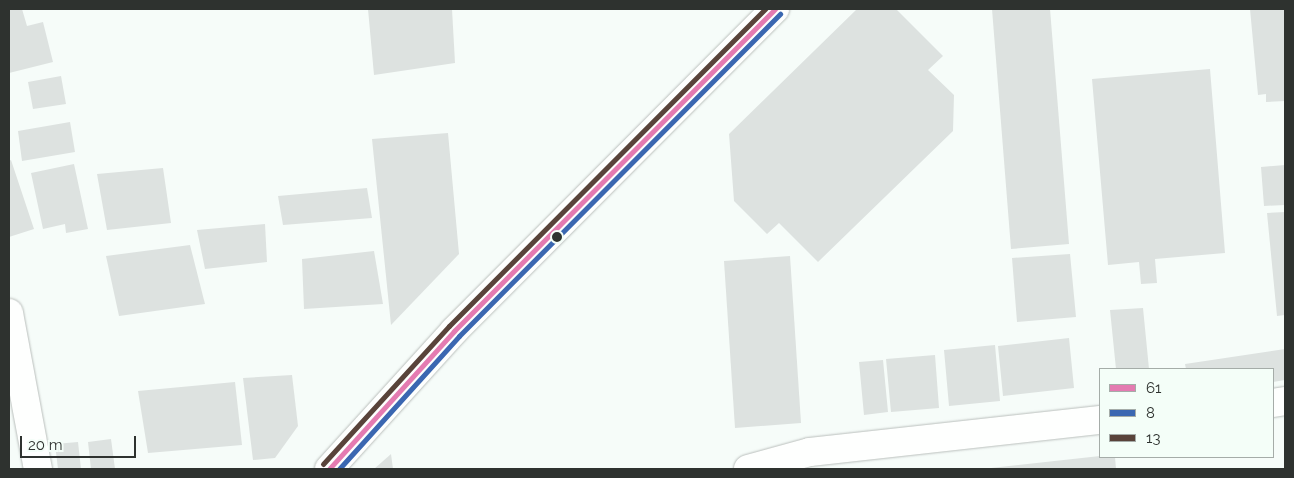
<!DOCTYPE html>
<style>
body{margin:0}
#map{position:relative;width:1294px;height:478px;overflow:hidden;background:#f6fcf9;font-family:Raleway,sans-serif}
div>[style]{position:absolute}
.building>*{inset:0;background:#dde2e0}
.roads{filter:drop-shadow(0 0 1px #babfbc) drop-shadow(0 0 1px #babfbc)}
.minor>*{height:28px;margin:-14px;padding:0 14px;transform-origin:14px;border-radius:14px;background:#fefffe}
.highway>*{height:28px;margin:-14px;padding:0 14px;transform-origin:14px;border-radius:14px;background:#fefffe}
.bus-1>*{height:5px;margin:-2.5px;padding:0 2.5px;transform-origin:2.5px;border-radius:2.5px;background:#e47bb1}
.bus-2>*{height:5px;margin:-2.5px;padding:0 2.5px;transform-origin:2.5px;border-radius:2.5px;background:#3b67b1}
.bus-3>*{height:5px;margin:-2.5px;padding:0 2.5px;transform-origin:2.5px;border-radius:2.5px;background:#59433a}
.dots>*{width:14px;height:14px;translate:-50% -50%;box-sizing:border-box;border:2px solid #f4fef8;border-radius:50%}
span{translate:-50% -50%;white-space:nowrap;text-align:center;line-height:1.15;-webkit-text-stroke:4px #f4fef8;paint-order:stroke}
.frame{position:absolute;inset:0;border:10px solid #2e322f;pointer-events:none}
.legend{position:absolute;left:1099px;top:368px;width:175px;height:90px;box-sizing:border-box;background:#f4fef8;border:1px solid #a5aca8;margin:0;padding:6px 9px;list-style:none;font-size:15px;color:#2e322f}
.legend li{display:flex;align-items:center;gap:10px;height:25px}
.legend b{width:25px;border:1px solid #a5aca8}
.scale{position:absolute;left:20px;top:436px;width:116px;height:22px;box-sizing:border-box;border:2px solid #2e322f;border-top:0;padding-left:6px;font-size:15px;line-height:18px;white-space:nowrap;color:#2e322f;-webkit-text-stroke:4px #f4fef8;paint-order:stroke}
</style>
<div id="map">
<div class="building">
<i style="clip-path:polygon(9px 9px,22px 9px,27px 26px,43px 22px,53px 62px,9px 73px)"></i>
<i style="clip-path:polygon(368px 9px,452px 9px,455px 63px,374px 75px)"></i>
<i style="clip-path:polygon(857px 9px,896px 9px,943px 56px,928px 70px,954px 95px,953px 131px,818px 262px,779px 223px,767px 234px,734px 201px,729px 134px)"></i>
<i style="clip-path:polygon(992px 9px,1050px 9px,1069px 244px,1011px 249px)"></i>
<i style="clip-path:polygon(1250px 9px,1285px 9px,1285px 101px,1266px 102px,1266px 94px,1258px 95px)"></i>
<i style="clip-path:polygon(1210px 69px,1225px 253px,1155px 259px,1157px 283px,1141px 284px,1139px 262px,1108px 265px,1092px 79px)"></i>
<i style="clip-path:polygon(61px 76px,66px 104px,33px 109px,28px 82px)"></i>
<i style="clip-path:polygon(70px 122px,75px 152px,22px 161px,18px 131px)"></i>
<i style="clip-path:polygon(448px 133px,459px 254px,391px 325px,372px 139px)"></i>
<i style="clip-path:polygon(11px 160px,34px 229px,9px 237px,9px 161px)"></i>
<i style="clip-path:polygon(74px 164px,88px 229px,66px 233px,65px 224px,43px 229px,31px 173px)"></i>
<i style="clip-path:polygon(1285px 165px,1285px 205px,1264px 206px,1261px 167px)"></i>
<i style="clip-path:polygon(163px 168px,171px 223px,107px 230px,97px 174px)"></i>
<i style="clip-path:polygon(367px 188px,372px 218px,283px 225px,278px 196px)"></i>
<i style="clip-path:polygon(1285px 212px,1285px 315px,1277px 316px,1267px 213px)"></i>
<i style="clip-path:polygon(265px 224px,267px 262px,205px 269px,197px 230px)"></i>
<i style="clip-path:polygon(190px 245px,205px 304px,119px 316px,106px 256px)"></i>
<i style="clip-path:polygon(374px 251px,383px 304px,304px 309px,302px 259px)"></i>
<i style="clip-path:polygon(1070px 254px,1076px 317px,1017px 322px,1012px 258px)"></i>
<i style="clip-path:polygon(790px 256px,801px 423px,735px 428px,724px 261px)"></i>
<i style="clip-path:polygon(1143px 308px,1149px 369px,1116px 369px,1110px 310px)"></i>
<i style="clip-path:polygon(1069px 338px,1074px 388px,1003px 396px,998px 346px)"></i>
<i style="clip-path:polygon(995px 345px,1000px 401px,949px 406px,944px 350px)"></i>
<i style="clip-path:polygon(1285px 349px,1285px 380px,1273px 382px,1273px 369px,1186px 369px,1185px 364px)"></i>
<i style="clip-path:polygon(935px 355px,939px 408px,891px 412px,886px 359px)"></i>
<i style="clip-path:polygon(883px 360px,888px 412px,864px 415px,859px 362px)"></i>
<i style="clip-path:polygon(292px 375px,298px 426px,275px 458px,253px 460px,243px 378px)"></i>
<i style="clip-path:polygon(235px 382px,242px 445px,148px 453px,138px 391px)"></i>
<i style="clip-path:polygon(111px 439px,115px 469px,91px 469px,88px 442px)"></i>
<i style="clip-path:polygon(78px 442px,81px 469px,58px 469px,55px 444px)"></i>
<i style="clip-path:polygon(391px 454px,393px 469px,374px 469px)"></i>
<i style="clip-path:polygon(1100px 456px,1115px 457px,1116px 469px,982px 469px)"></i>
</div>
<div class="roads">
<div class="minor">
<i style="left:9px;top:313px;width:159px;rotate:79.5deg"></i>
<i style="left:1273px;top:403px;width:12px;rotate:-9deg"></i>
<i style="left:748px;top:469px;width:64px;rotate:-15.3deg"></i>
<i style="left:810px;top:452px;width:292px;rotate:-6.3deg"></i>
</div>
<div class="highway">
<i style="left:329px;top:469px;width:186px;rotate:-47.8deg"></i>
<i style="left:454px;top:331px;width:455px;rotate:-45.1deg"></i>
</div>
</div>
<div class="bus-1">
<i style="left:329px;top:469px;width:186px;rotate:-47.8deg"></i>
<i style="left:454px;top:331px;width:455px;rotate:-45.1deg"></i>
</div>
<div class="bus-2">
<i style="left:339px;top:469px;width:179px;rotate:-47.9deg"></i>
<i style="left:459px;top:336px;width:455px;rotate:-45.1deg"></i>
</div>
<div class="bus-3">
<i style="left:323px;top:464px;width:187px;rotate:-47.6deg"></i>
<i style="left:449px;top:326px;width:448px;rotate:-45.1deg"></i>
</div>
<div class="dots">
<i style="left:557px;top:237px;background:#2e322f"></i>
</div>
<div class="frame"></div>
<ul class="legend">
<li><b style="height:6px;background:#e47bb1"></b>61</li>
<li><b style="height:6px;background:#3b67b1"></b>8</li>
<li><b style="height:6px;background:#59433a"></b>13</li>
</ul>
<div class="scale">20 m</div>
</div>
